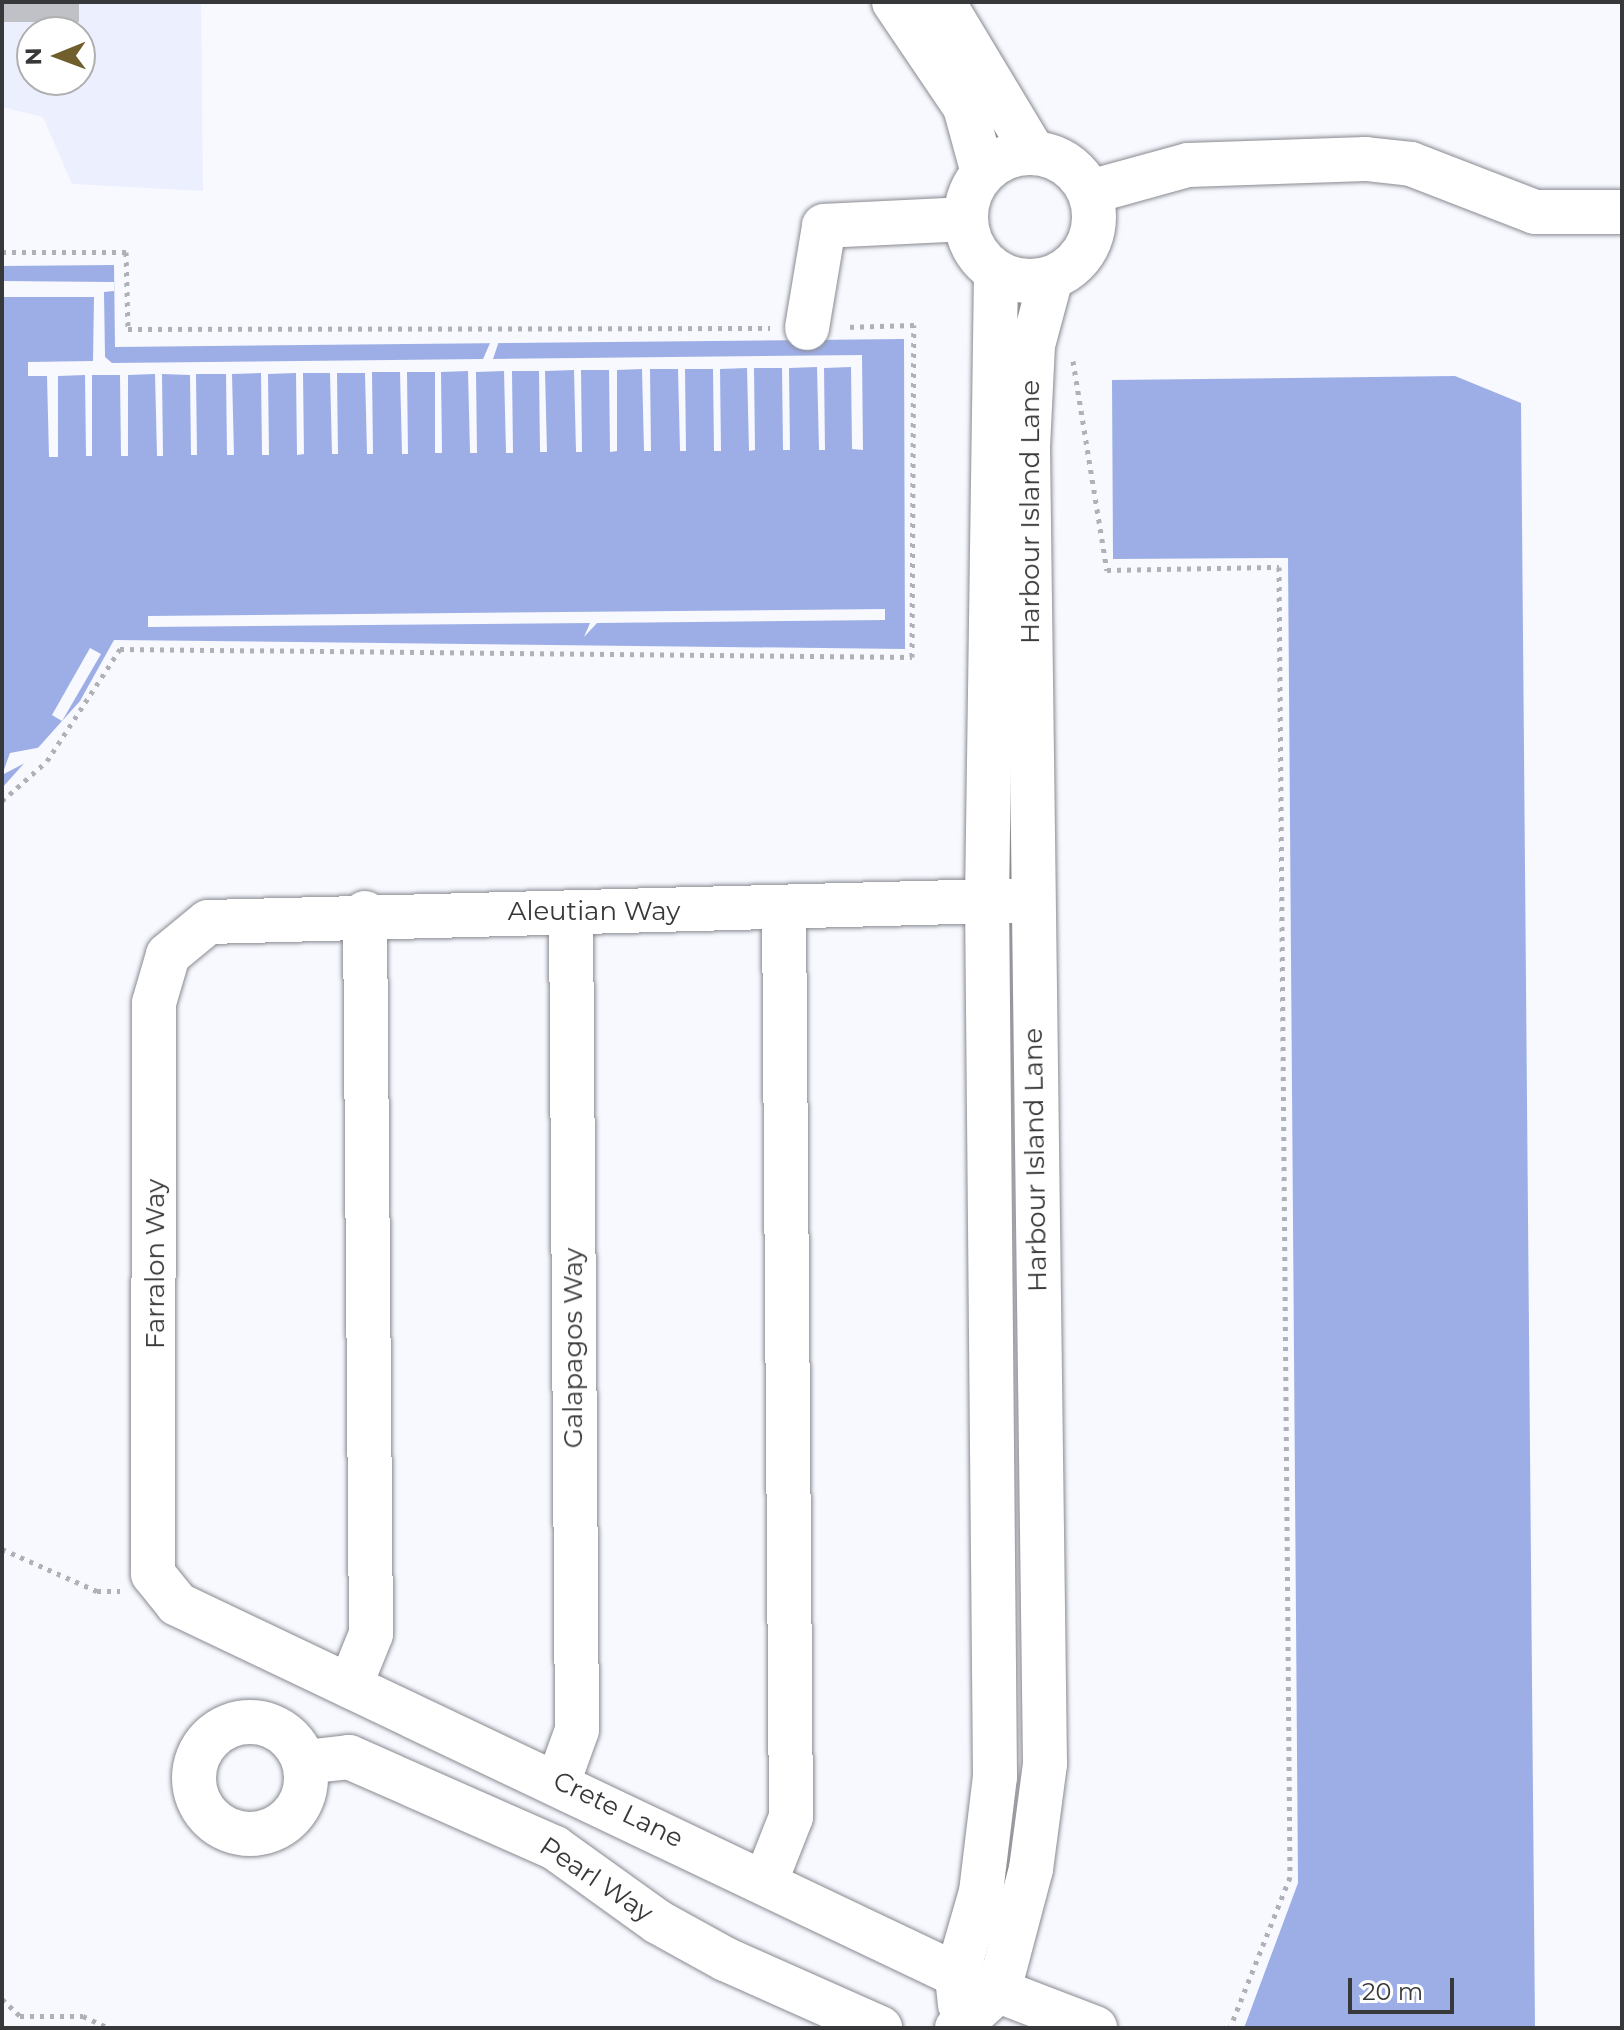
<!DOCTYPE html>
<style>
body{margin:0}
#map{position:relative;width:1624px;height:2030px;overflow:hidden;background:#f7f9ff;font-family:Montserrat,sans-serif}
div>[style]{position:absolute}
.built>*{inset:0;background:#ecf0fe}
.water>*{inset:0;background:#9daee6}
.pier>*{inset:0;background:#f7f9ff}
.building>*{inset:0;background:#bfc1c7}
.path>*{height:5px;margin-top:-2.5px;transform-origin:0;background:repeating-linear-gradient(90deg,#b0b1b6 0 4px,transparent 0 10px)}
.roads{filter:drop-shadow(0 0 2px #898a90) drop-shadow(0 0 2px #898a90)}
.minor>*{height:44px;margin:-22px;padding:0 22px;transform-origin:22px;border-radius:22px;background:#fff}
.minor>.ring{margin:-22px;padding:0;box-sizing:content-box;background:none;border:44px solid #fff;border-radius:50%}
span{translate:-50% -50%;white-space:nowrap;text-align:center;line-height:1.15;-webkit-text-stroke:7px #fff;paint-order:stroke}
.street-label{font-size:26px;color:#37383a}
.frame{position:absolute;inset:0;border:4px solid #37383a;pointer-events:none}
.north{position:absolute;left:16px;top:16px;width:80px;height:80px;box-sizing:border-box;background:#fff;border:2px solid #afafb0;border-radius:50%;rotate:269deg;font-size:22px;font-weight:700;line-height:32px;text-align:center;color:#37383a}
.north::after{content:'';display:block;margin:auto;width:28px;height:36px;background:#705f2c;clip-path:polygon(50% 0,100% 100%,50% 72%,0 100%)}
.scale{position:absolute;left:1348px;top:1978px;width:106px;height:36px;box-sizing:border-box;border:4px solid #37383a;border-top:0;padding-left:10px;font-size:24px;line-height:28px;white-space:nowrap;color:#37383a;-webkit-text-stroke:6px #fff;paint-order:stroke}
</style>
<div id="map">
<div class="built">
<i style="clip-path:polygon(evenodd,2px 2px,201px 2px,203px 191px,72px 184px,43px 117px,2px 107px,2px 2px,32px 32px,80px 32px,80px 80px,32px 80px,32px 32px)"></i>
</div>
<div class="water">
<i style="clip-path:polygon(114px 265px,115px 347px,904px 339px,905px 649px,114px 640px,80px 701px,2px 788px,2px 266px)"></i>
<i style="clip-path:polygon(1455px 376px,1521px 403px,1535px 2028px,1244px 2028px,1298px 1883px,1288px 558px,1113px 559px,1112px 380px)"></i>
</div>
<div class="pier">
<i style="clip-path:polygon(2px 281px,114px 282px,114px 291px,104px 292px,105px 357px,112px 363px,483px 359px,491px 341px,499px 341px,493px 359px,862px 355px,863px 450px,852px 449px,851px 367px,824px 368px,825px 450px,819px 450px,817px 367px,789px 368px,790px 450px,783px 450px,782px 368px,754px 368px,755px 450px,749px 451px,747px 368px,720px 369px,721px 451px,714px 451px,713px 369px,685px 369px,686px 451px,680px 451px,678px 369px,650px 369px,651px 451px,644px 451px,642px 369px,617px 370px,617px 451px,610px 452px,609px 370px,581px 370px,582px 452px,576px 452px,574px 370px,545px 371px,547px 452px,540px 452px,539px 371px,512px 371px,513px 453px,506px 453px,504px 371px,476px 372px,477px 453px,470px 453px,468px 371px,441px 372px,442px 453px,435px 453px,435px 372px,407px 372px,408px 454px,402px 454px,400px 372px,372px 372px,373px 454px,367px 454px,365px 373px,337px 373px,338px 454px,332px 454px,330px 373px,303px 373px,304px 454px,297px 455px,296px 373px,268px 374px,269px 455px,262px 455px,261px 373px,232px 374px,234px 455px,227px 455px,226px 374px,196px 374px,197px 455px,191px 455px,190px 375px,162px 374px,163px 456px,157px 456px,155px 374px,128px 375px,128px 456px,121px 456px,120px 375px,92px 375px,92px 456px,86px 456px,85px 375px,58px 376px,58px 457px,49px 457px,47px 376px,28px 376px,28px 362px,93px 361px,94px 297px,2px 297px)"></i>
<i style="clip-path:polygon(885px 609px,885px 620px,597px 623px,584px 637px,590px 623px,148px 627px,148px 616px)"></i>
<i style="clip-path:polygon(90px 648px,101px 654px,62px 721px,52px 715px)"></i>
<i style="clip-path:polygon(42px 747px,44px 753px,2px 775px,10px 753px)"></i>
</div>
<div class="building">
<i style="clip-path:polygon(2px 2px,79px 2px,79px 22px,2px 22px)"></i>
</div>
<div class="path">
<i style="left:2px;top:252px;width:124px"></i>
<i style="left:126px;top:252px;width:77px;rotate:88.5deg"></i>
<i style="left:128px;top:329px;width:642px;rotate:-0.09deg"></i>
<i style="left:1073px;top:361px;width:212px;rotate:80.8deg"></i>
<i style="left:1107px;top:570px;width:172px;rotate:-1deg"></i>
<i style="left:1279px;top:567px;width:1310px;rotate:89.52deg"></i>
<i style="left:1290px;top:1877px;width:162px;rotate:111.7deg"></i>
<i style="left:2px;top:801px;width:60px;rotate:-41.6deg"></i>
<i style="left:47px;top:761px;width:134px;rotate:-56.9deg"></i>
<i style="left:120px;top:649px;width:792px;rotate:0.58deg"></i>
<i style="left:912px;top:657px;width:332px;rotate:-89.7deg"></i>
<i style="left:914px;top:325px;width:70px;rotate:178.4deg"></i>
<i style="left:2px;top:1549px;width:104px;rotate:23.9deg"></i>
<i style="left:97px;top:1591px;width:23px"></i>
<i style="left:2px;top:1999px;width:25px;rotate:43deg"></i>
<i style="left:20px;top:2016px;width:63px"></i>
<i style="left:83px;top:2016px;width:29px;rotate:25deg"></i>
</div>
<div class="roads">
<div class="minor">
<i style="left:894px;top:2px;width:127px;rotate:55.9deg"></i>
<i style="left:965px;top:107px;width:68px;rotate:74.7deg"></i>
<i style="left:943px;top:2px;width:175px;rotate:59deg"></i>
<i class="ring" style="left:966px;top:153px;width:84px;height:84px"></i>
<i style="left:1090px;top:192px;width:102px;rotate:-15.4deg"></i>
<i style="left:1188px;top:165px;width:178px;rotate:-1.9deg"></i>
<i style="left:1366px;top:159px;width:45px;rotate:6.3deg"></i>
<i style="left:1411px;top:164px;width:133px;rotate:21.2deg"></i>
<i style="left:1535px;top:212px;width:87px"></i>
<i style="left:807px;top:328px;width:103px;rotate:-80.5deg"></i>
<i style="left:824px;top:226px;width:142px;rotate:-2.8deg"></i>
<i style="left:1032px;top:900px;width:824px;rotate:178.47deg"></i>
<i style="left:208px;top:922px;width:52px;rotate:140.5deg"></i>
<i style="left:168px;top:955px;width:50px;rotate:106.3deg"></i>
<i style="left:154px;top:1003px;width:571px;rotate:90.1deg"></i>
<i style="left:153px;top:1574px;width:38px;rotate:51deg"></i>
<i style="left:177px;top:1604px;width:864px;rotate:25.44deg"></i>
<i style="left:957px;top:1975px;width:148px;rotate:21deg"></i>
<i style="left:350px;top:1686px;width:56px;rotate:-68deg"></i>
<i style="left:371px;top:1634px;width:721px;rotate:-90.48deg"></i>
<i class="ring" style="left:194px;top:1722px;width:68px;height:68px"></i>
<i style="left:305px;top:1762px;width:44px;rotate:-6.5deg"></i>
<i style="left:349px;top:1757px;width:225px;rotate:23.8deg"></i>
<i style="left:555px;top:1848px;width:127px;rotate:35.7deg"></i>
<i style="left:658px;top:1922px;width:77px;rotate:28.9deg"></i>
<i style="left:725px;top:1959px;width:170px;rotate:24deg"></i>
<i style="left:559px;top:1780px;width:53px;rotate:-70.2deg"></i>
<i style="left:577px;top:1730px;width:818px;rotate:-90.42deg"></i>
<i style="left:765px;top:1883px;width:71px;rotate:-68.5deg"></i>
<i style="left:791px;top:1817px;width:906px;rotate:-90.44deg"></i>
<i style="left:960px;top:2005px;width:30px;rotate:-96deg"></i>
<i style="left:957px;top:1975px;width:86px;rotate:-73.9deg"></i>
<i style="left:981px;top:1892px;width:116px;rotate:-83.1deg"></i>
<i style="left:995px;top:1777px;width:876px;rotate:-90.52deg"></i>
<i style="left:987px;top:901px;width:629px;rotate:-89.18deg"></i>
<i style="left:957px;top:2028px;width:57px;rotate:-42.1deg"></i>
<i style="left:999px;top:1990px;width:125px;rotate:-75.2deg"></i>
<i style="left:1031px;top:1869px;width:106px;rotate:-82.4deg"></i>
<i style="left:1045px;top:1764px;width:1317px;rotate:-90.74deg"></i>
<i style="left:1028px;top:447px;width:102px;rotate:-87.2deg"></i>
<i style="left:1033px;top:345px;width:69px;rotate:-75deg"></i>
</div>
</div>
<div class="street-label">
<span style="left:1031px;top:512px;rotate:-90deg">Harbour Island Lane</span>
<span style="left:594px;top:912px">Aleutian Way</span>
<span style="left:1036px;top:1160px;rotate:-91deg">Harbour Island Lane</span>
<span style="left:156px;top:1264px;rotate:-90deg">Farralon Way</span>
<span style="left:574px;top:1348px;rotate:-90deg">Galapagos Way</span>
<span style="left:618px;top:1810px;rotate:26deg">Crete Lane</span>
<span style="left:596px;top:1880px;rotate:34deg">Pearl Way</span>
</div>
<div class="frame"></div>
<div class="north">N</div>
<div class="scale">20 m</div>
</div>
